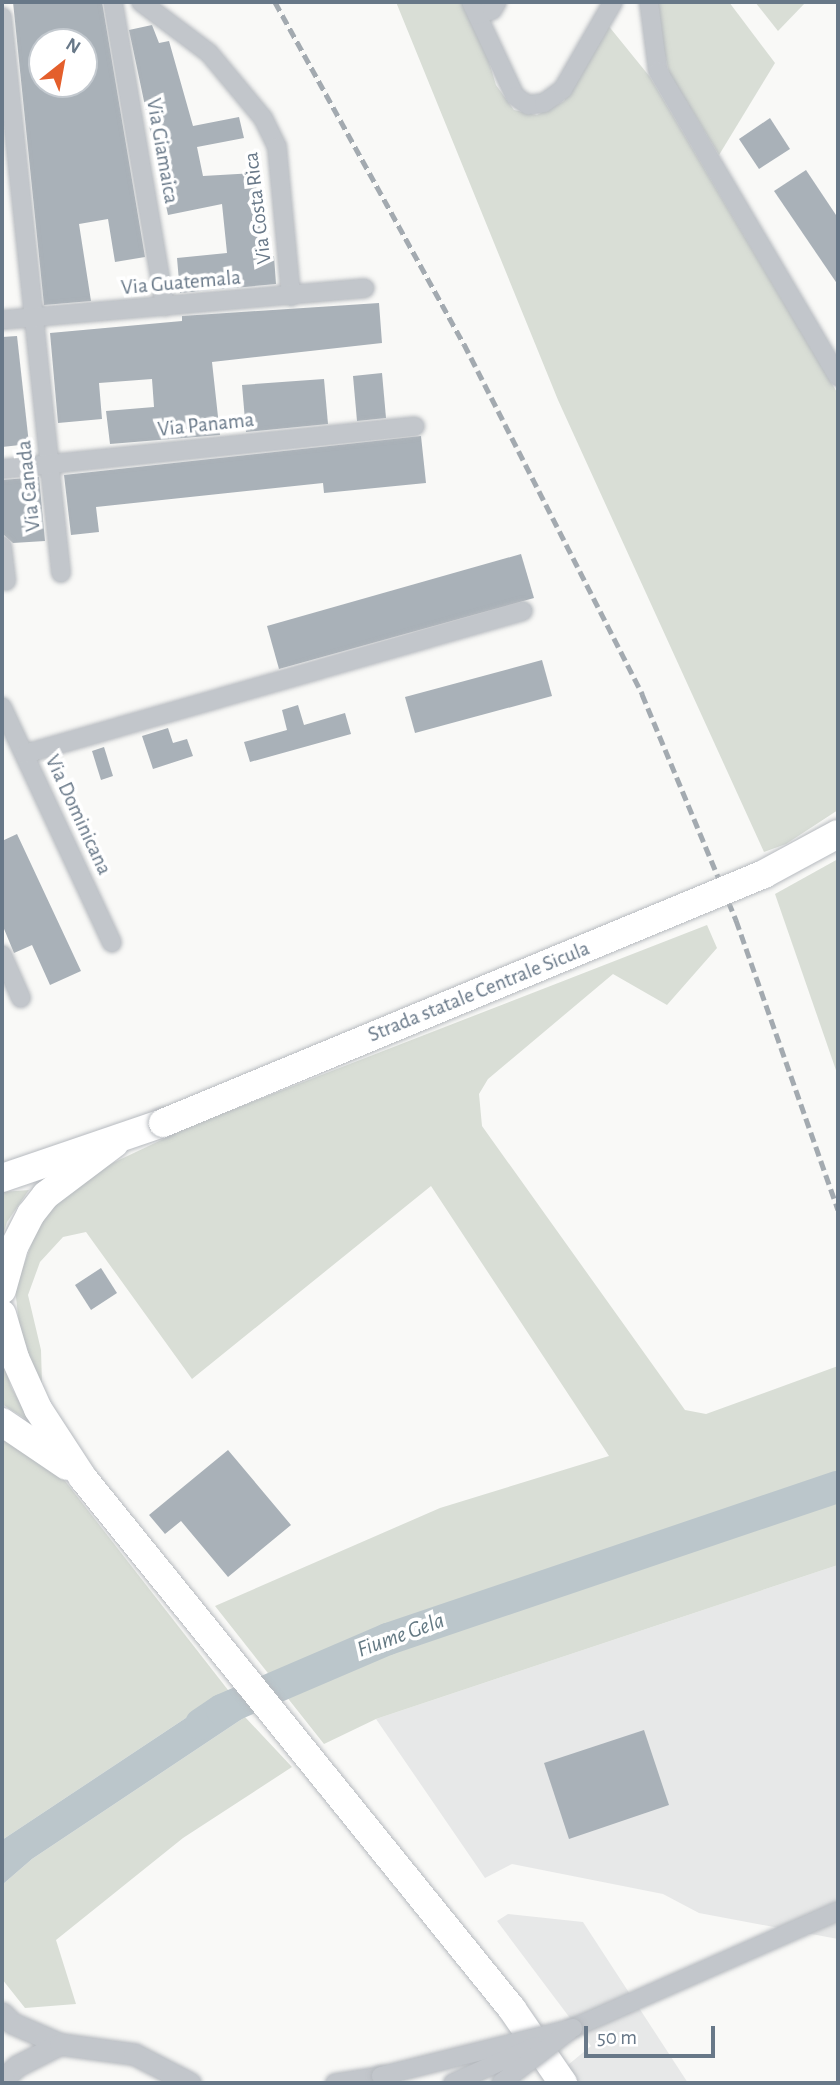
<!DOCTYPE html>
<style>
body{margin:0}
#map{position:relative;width:840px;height:2085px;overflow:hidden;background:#f9f9f7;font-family:"Alegreya Sans",sans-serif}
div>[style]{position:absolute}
.built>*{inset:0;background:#e7e8e8}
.green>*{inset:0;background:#d9ded6}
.water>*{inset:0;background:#bbc6cb}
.river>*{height:32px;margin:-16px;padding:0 16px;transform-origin:16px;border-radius:16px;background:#bbc6cb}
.building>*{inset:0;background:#a9b1b8}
.roads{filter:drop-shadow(0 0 2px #b6babf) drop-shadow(0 0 2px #b6babf)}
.minor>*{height:18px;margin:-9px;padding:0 9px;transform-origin:9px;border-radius:9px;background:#c2c6cb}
.tertiary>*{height:21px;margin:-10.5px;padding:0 10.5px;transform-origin:10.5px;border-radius:10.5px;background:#c2c6cb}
.primary>*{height:28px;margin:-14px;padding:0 14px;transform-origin:14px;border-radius:14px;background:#fff}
.rail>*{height:5px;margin-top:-2.5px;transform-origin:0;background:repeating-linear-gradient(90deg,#a3aab0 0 10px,transparent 0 15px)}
.bridges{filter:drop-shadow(0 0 2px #b6babf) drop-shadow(0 0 2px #b6babf)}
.minor-bridge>*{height:18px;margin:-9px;padding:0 9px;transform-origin:9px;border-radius:9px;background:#c2c6cb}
.primary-bridge>*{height:28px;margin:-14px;padding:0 14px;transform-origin:14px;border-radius:14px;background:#fff}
span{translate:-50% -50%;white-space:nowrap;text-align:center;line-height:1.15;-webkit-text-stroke:7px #fff;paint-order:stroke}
.street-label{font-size:21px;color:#687888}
.water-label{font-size:23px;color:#647983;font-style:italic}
.frame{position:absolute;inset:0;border:4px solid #687888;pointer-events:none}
.north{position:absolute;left:28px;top:28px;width:70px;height:70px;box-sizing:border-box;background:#fff;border:2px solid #c3c9cf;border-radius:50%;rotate:31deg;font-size:19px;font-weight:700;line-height:28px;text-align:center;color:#687888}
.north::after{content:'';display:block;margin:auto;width:24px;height:32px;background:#e45f2c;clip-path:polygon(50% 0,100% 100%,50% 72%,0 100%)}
.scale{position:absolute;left:584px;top:2026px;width:131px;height:32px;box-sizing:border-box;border:4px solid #687888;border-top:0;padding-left:9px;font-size:21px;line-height:24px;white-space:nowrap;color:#687888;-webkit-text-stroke:5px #fff;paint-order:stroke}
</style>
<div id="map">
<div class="built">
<i style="clip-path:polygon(838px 1565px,838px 1939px,699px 1913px,663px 1894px,512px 1864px,485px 1878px,376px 1719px)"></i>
<i style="clip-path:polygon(508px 1914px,583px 1922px,688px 2083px,546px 2083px,591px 2046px,497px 1921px)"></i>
</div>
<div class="green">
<i style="clip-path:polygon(396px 2px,471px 2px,496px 85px,514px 110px,537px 115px,564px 101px,607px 24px,650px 77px,838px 394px,838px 810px,786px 844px,764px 852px,558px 400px)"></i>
<i style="clip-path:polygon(653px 2px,729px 2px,775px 63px,719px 155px,669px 73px)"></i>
<i style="clip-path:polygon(755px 2px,806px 2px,778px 31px)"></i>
<i style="clip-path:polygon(838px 859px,838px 1076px,775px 894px)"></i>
<i style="clip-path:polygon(707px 925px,717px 948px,667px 1005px,613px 974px,488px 1079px,479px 1094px,482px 1126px,685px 1410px,706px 1414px,838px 1366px,838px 1565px,376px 1719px,324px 1744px,215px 1606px,440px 1508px,609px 1456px,431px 1186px,192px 1379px,86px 1232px,63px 1237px,40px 1262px,28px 1295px,41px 1350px,42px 1384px,21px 1340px,15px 1289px,36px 1232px,55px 1201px,100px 1169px,193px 1125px)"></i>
<i style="clip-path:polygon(29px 1190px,7px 1222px,2px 1238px,2px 1192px)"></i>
<i style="clip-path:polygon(2px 1358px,11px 1387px,32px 1423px,2px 1404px)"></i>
<i style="clip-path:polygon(2px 1436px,62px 1477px,228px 1690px,2px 1840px)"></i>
<i style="clip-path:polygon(245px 1717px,292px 1767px,183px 1838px,56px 1940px,76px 2004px,25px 2008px,2px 1979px,2px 1885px,32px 1859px)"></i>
</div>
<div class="water">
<i style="clip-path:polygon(228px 1690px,245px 1717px,32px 1859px,2px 1885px,2px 1840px)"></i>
</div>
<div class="river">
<i style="left:201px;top:1724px;width:25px;rotate:-34deg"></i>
<i style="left:222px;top:1710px;width:181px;rotate:-23.2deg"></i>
<i style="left:388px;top:1639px;width:475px;rotate:-18.7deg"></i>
</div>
<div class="building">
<i style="clip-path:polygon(evenodd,13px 2px,102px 2px,145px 257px,115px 262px,108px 219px,79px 224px,91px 301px,44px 305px,13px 2px,42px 42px,84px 42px,84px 84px,42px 84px,42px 42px)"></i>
<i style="clip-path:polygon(152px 25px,159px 43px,169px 41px,193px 126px,239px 117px,244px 138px,197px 147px,203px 176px,255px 173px,263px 257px,274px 256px,276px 284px,180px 293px,177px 258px,227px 253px,222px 204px,168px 215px,129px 30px)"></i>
<i style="clip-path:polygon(770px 118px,790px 149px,759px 169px,739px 139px)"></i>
<i style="clip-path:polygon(806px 170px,838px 218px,838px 285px,774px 191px)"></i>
<i style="clip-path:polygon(379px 303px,382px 343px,212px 362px,220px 435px,110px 444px,106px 411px,154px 407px,152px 379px,99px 383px,102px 419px,58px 423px,50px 333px,182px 321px,182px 316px)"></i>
<i style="clip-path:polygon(17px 336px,29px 444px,2px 447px,2px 337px)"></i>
<i style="clip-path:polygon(382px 373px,386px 418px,357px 421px,353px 376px)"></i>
<i style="clip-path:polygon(324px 379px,328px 424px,246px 432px,242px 385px)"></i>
<i style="clip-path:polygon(421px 436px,426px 483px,324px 493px,323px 483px,96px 507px,99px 532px,71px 535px,64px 475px)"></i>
<i style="clip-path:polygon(39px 477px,45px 541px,13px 543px,4px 535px,2px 480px)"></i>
<i style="clip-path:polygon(521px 554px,534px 598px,279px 669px,267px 626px)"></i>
<i style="clip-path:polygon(542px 660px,552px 696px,415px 733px,405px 697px)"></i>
<i style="clip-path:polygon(298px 705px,304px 725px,345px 713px,351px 734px,250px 762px,244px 742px,287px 730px,282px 710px)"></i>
<i style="clip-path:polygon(168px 728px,173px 743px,187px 739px,193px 756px,153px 769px,142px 736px)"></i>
<i style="clip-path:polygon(104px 747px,113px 776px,101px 780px,92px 751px)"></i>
<i style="clip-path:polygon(17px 834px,81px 971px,50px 985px,32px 945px,14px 953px,2px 924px,2px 841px)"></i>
<i style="clip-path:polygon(101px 1268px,117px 1293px,91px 1310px,75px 1285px)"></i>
<i style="clip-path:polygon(228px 1450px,291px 1525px,228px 1577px,181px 1521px,165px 1534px,149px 1515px)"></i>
<i style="clip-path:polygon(644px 1730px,669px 1805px,569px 1839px,544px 1763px)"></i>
</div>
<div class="roads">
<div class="minor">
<i style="left:113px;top:2px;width:309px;rotate:80.3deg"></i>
<i style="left:141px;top:2px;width:85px;rotate:36.9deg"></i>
<i style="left:209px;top:53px;width:85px;rotate:50.3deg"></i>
<i style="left:263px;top:118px;width:32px;rotate:64deg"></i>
<i style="left:277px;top:147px;width:150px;rotate:84.6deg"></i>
<i style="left:471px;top:2px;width:104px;rotate:64.9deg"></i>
<i style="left:515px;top:96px;width:16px;rotate:35deg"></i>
<i style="left:528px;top:105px;width:16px;rotate:-7deg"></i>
<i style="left:544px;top:103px;width:24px;rotate:-36deg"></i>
<i style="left:563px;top:89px;width:100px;rotate:-60.1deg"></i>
<i style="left:649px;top:2px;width:70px;rotate:82.6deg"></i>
<i style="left:658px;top:71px;width:355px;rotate:59.5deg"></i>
<i style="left:477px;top:15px;width:16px;rotate:-18deg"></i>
<i style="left:492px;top:10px;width:9px;rotate:-58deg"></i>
<i style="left:2px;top:17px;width:559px;rotate:83.94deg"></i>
<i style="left:2px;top:320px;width:364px;rotate:-5deg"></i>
<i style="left:2px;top:469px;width:415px;rotate:-5.9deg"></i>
<i style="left:2px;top:546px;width:35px;rotate:83deg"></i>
<i style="left:2px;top:707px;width:260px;rotate:65deg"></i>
<i style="left:25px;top:754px;width:518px;rotate:-16.02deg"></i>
<i style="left:2px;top:955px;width:47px;rotate:66.2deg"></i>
<i style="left:573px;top:2028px;width:290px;rotate:-23.8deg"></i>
<i style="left:335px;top:2083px;width:47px;rotate:-8.7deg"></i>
</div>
<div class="tertiary">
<i style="left:2px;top:2013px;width:14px;rotate:45deg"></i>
<i style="left:12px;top:2023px;width:52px;rotate:23.6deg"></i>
<i style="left:2px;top:2080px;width:21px;rotate:-43deg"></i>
<i style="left:17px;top:2066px;width:48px;rotate:-27.1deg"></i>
<i style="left:60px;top:2044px;width:75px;rotate:7.7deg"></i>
<i style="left:134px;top:2054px;width:63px;rotate:27.4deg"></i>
</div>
<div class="primary">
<i style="left:2px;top:1178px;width:170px;rotate:-18.9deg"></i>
<i style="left:2px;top:1290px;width:45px;rotate:-74.4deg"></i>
<i style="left:14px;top:1247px;width:37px;rotate:-63deg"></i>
<i style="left:31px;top:1214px;width:24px;rotate:-52deg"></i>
<i style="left:46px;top:1195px;width:86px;rotate:-37deg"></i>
<i style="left:2px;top:1314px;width:46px;rotate:73.5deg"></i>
<i style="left:15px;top:1358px;width:56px;rotate:65.7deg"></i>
<i style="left:38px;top:1409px;width:82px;rotate:56.9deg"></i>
<i style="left:83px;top:1478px;width:683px;rotate:51.06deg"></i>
<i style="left:512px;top:2009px;width:90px;rotate:55.4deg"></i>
<i style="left:2px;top:1422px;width:78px;rotate:34.1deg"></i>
</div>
</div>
<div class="rail">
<i style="left:275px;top:2px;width:391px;rotate:61.1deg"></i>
<i style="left:464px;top:344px;width:393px;rotate:63deg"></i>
<i style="left:642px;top:694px;width:245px;rotate:67.4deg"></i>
<i style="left:736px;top:920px;width:307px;rotate:70.6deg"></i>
</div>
<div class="bridges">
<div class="minor-bridge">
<i style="left:381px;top:2076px;width:198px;rotate:-14deg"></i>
<i style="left:453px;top:2083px;width:90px;rotate:-24.3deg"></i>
<i style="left:501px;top:2083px;width:84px;rotate:-37.3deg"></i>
</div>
<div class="primary-bridge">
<i style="left:163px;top:1123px;width:651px;rotate:-22.5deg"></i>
<i style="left:764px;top:874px;width:84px;rotate:-28.4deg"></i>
</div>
</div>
<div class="street-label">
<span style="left:162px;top:151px;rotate:80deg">Via Giamaica</span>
<span style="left:258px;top:208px;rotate:-97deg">Via Costa Rica</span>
<span style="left:181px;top:283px;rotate:-5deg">Via Guatemala</span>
<span style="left:206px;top:425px;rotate:-6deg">Via Panama</span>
<span style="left:29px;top:486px;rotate:-96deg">Via Canada</span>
<span style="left:78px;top:815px;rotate:65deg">Via Dominicana</span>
<span style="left:479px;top:992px;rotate:-22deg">Strada statale Centrale Sicula</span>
</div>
<div class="water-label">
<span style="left:401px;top:1636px;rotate:-20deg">Fiume Gela</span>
</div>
<div class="frame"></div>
<div class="north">N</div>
<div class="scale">50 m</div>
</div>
